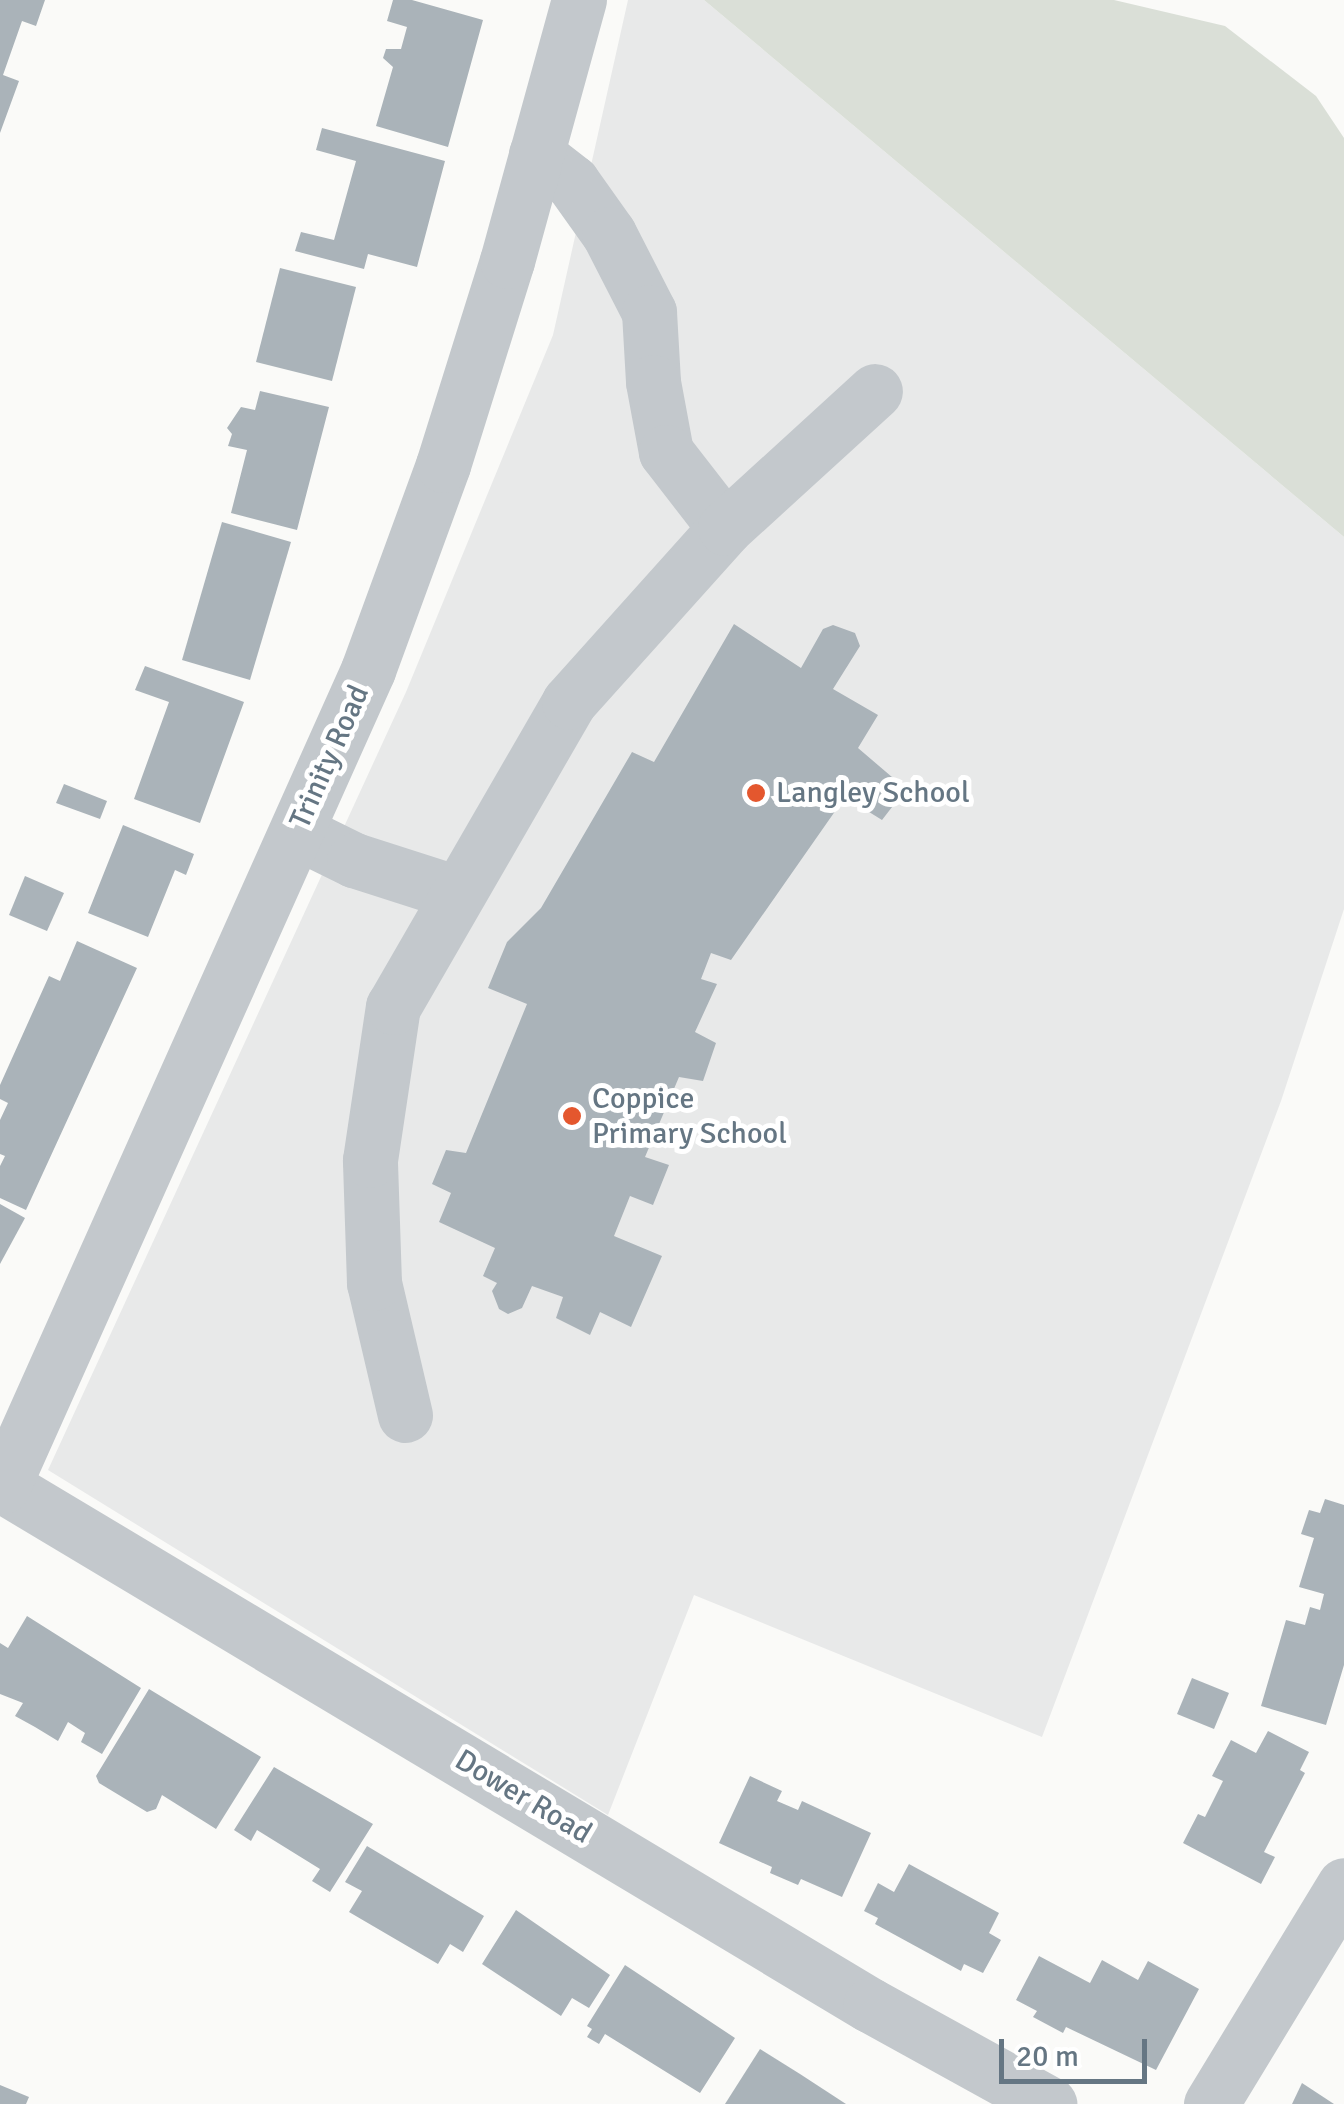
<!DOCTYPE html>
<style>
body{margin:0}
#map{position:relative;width:1344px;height:2104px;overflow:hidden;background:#fafaf8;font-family:Signika,sans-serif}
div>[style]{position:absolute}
.built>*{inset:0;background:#e8e9e9}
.green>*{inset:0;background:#dadfd7}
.building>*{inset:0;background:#aab3b9}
.minor>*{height:55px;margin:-27.5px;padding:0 27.5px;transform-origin:27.5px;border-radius:27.5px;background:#c3c8cc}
.dots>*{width:28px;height:28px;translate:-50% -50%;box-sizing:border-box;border:5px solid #fff;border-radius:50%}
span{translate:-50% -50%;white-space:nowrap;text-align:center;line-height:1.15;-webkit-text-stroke:10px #fff;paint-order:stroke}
.street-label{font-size:30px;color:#657683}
.poi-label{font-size:30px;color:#657683}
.left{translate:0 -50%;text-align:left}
.scale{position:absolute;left:999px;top:2039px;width:148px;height:45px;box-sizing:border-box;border:5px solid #657683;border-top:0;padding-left:12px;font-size:30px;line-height:35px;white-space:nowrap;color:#657683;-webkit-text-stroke:8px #fff;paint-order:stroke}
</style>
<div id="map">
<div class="built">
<i style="clip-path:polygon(628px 0,704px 0,1344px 537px,1344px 909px,1281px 1101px,1042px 1737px,694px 1595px,608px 1815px,48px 1470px,406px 692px,553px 335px)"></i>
</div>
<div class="green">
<i style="clip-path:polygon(704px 0,1114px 0,1225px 26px,1316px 96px,1344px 138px,1344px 537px)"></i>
</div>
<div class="building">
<i style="clip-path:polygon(0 0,45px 0,36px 26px,22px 21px,3px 75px,19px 81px,0 133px)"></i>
<i style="clip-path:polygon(393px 0,412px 0,483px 20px,448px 147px,376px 126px,393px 67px,383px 58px,386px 49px,401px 49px,407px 27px,387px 21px)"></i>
<i style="clip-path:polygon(322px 128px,445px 161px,417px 267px,368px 254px,364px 269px,295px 251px,301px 232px,334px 240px,356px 161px,316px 150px)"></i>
<i style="clip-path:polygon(280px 268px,356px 287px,332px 381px,256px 362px)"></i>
<i style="clip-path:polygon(260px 391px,329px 407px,297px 530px,231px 513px,247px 450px,228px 446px,232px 434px,227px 428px,241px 407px,255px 410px)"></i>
<i style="clip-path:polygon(222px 522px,291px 542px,250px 680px,182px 660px)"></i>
<i style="clip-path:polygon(734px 624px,801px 668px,823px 629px,833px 625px,855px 633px,860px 646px,833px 689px,878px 715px,858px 748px,906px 789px,882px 820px,845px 797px,731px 960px,711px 953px,701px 979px,717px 984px,695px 1032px,716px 1043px,703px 1081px,679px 1077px,645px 1157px,669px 1165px,653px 1205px,630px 1196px,614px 1236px,662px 1256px,631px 1327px,600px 1312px,590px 1335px,556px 1318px,563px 1297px,532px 1286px,522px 1308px,508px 1314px,499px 1309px,492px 1291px,497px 1283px,483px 1276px,495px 1248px,439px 1222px,451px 1193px,432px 1184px,446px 1150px,466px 1153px,527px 1004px,488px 988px,507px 942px,541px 908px,632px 752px,654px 762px)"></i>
<i style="clip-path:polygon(145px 666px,244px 702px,200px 823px,134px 799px,169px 702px,135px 690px)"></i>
<i style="clip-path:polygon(64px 784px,107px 801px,100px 819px,56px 803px)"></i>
<i style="clip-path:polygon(123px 825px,194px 854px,186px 875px,175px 870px,148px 937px,88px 913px)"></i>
<i style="clip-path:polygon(25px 876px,64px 893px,47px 931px,9px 915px)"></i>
<i style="clip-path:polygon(77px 941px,137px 968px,26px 1210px,0 1198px,0 1166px,5px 1156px,0 1154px,0 1120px,8px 1103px,0 1099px,0 1085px,49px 976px,60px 981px)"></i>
<i style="clip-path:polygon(0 1204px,25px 1218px,0 1264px)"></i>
<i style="clip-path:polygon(1325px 1499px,1344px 1505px,1344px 1665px,1326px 1725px,1261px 1706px,1286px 1620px,1305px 1625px,1310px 1607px,1320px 1610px,1324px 1594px,1299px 1587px,1314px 1538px,1301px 1534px,1309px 1510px,1320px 1513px)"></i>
<i style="clip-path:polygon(27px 1616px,141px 1688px,102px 1754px,81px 1742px,85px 1733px,68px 1722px,58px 1741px,35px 1727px,15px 1716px,23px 1703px,0 1694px,0 1643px,8px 1648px)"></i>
<i style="clip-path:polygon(1192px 1678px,1229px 1693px,1214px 1729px,1177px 1714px)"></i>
<i style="clip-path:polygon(149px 1689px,261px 1757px,216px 1829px,162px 1795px,156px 1809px,147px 1812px,99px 1783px,96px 1776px)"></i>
<i style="clip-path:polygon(1268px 1731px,1309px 1752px,1300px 1770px,1305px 1773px,1264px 1852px,1275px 1857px,1261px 1884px,1183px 1843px,1198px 1814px,1205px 1817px,1223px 1781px,1212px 1776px,1231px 1740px,1256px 1753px)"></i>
<i style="clip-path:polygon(274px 1767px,373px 1824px,330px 1892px,312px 1881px,320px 1869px,257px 1830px,251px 1841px,234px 1830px)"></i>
<i style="clip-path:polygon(750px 1776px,782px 1791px,777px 1801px,798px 1810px,802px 1801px,871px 1833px,842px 1897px,801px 1879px,798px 1885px,770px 1873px,772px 1867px,719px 1843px)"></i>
<i style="clip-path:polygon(367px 1846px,484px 1916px,463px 1952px,450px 1944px,438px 1964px,349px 1912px,362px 1891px,345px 1882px)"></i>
<i style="clip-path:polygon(909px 1864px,999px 1913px,989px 1933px,1001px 1940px,983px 1973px,964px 1964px,961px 1971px,875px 1924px,878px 1918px,864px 1911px,878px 1883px,894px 1892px)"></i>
<i style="clip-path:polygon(516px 1910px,610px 1975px,589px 2008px,572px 1998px,561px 2016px,482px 1964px)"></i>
<i style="clip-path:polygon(1039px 1956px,1090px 1983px,1102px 1960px,1138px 1980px,1148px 1961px,1199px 1989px,1156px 2070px,1066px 2027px,1063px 2033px,1033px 2017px,1037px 2011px,1016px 2000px)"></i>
<i style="clip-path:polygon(625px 1965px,735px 2038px,700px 2093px,605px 2034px,599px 2044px,587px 2037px,592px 2029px,587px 2026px)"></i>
<i style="clip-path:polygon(760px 2049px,800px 2074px,846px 2104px,725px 2104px)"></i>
<i style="clip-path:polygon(1302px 2083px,1334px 2104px,1292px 2104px)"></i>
<i style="clip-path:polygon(0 2085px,29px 2097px,26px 2104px,0 2104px)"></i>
</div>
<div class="minor">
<i style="left:536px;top:154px;width:46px;rotate:37.9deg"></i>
<i style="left:572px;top:182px;width:64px;rotate:54.6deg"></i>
<i style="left:609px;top:234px;width:88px;rotate:62.9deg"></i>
<i style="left:649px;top:312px;width:70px;rotate:86.7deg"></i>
<i style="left:653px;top:382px;width:71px;rotate:79.5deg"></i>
<i style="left:666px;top:452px;width:96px;rotate:52.2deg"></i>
<i style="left:297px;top:832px;width:64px;rotate:26.2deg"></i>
<i style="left:354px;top:860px;width:108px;rotate:17.8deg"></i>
<i style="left:405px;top:1415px;width:136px;rotate:-103.2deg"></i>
<i style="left:374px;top:1283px;width:123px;rotate:-91.9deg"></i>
<i style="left:370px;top:1160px;width:155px;rotate:-81.5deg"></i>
<i style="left:393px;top:1007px;width:352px;rotate:-60deg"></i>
<i style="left:569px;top:702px;width:234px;rotate:-48.1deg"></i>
<i style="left:725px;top:528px;width:203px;rotate:-42.4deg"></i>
<i style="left:0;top:1484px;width:1014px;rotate:30.92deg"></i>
<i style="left:870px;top:2005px;width:205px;rotate:28.9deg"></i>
<i style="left:3px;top:1486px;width:894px;rotate:-65.9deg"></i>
<i style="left:368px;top:670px;width:218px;rotate:-69.9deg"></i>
<i style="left:443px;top:465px;width:214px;rotate:-72.6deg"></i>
<i style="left:507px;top:261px;width:271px;rotate:-74.6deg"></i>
<i style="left:1211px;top:2104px;width:256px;rotate:-58.7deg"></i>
</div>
<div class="dots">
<i style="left:756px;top:793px;background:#e4572e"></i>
<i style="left:572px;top:1116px;background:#e4572e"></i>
</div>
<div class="street-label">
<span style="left:330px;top:757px;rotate:-66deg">Trinity Road</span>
<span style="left:523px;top:1797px;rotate:31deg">Dower Road</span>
</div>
<div class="poi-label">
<span class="left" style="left:776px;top:793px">Langley School</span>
<span class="left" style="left:592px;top:1116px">Coppice<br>Primary School</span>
</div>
<div class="scale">20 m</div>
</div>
